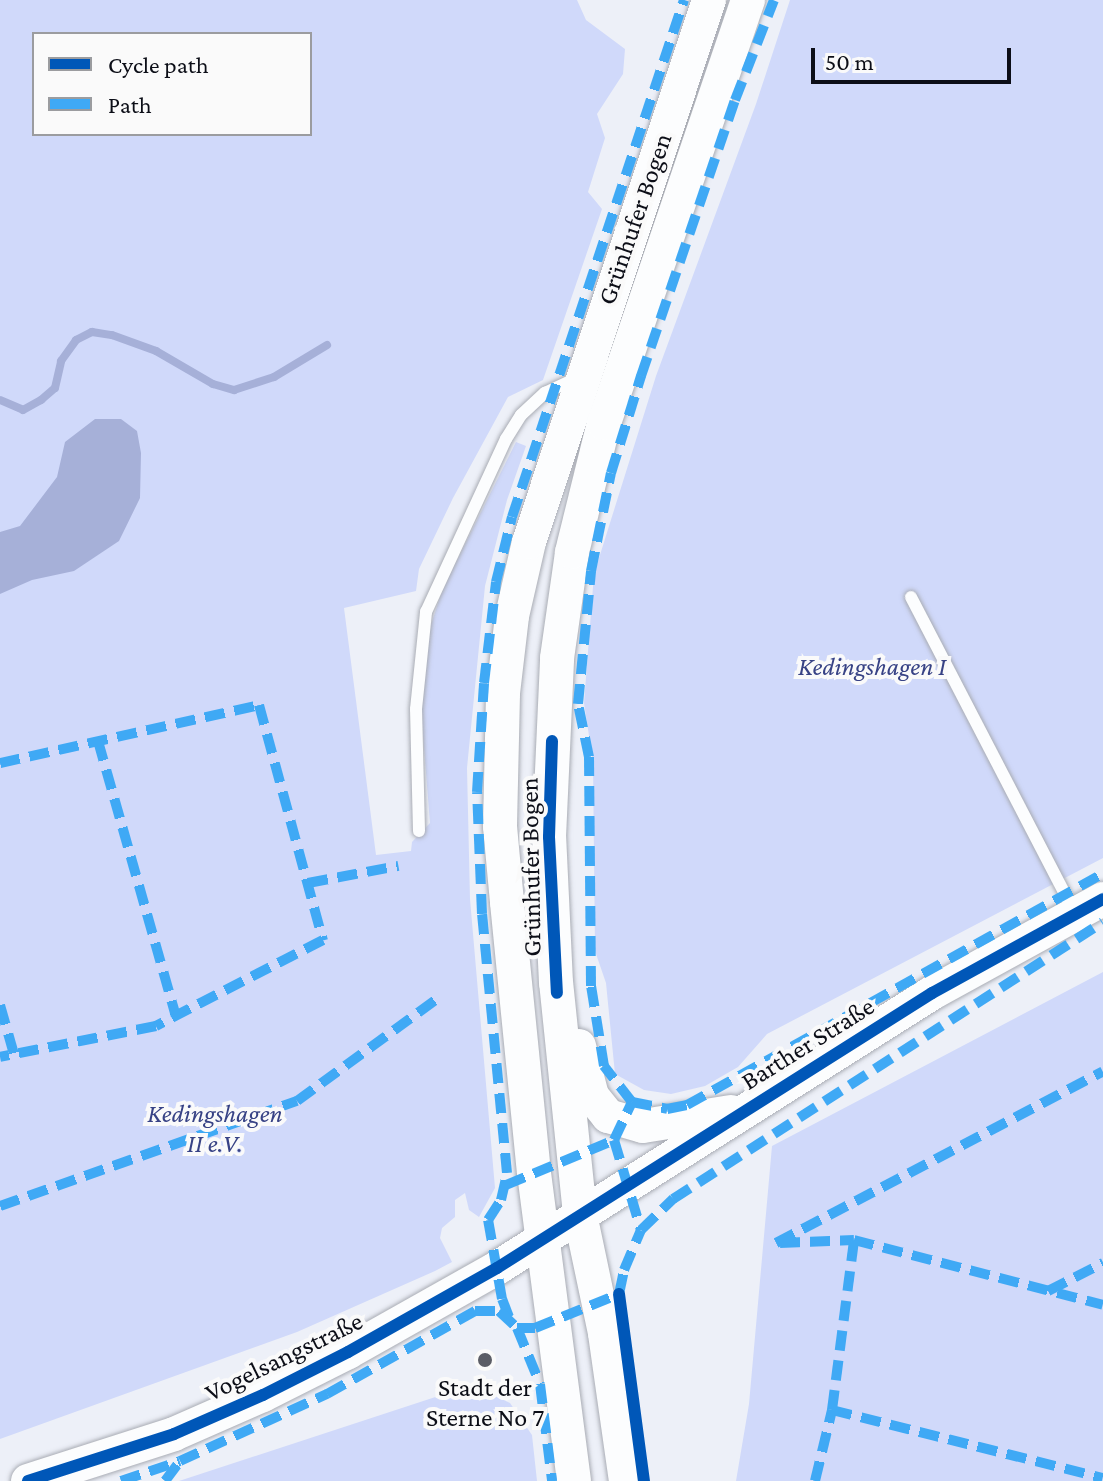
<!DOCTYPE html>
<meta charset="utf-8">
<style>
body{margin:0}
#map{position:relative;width:1103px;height:1481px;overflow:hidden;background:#edf0f8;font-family:"Crimson Pro",serif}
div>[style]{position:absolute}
.green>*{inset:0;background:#d0d9fa}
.water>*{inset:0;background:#a6b0d8}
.stream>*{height:8px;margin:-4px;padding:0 4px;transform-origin:4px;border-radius:4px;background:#a6b0d8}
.roads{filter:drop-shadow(0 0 2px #a9acb4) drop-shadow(0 0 2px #a9acb4)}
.lane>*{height:12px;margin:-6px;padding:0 6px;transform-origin:6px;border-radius:6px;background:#fcfdfe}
.secondary>*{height:34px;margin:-17px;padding:0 17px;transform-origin:17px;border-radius:17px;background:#fcfdfe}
.quiet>*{height:10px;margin-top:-5px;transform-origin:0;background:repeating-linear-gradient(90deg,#3fa9f5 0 20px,transparent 0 30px)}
.cycleway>*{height:12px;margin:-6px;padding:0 6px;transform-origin:6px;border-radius:6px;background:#0057b8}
.dots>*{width:22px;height:22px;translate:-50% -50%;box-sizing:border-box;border:4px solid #fafafa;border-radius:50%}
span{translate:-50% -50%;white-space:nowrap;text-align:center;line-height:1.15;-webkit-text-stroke:8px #fafafa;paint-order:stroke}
.street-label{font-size:26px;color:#0c0e17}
.park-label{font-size:26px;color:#374285;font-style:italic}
.poi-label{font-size:26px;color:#0c0e17}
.legend{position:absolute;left:32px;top:32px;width:280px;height:104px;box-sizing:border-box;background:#fafafa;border:2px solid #9b9c9f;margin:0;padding:10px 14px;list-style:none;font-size:24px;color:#0c0e17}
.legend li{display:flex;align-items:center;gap:16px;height:40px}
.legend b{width:40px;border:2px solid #9b9c9f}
.scale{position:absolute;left:811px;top:48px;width:200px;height:36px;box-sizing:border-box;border:4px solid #0c0e17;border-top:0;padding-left:10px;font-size:24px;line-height:28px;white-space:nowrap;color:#0c0e17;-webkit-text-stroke:6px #fafafa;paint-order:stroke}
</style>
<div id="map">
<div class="green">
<i style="clip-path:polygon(evenodd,0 0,577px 0,586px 20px,625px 49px,623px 74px,597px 114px,605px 138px,588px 192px,602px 209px,543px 380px,508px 397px,453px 498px,419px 569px,416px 591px,344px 608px,376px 855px,411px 851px,412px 842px,430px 823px,421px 710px,428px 634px,443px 588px,516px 442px,526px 446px,507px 500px,485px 586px,467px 768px,470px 899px,495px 1188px,479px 1217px,469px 1210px,465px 1193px,455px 1200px,455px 1217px,442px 1228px,440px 1238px,452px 1262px,435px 1271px,297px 1332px,0 1439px,0 0,34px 34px,310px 34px,310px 134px,34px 134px,34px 34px)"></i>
<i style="clip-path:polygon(790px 0,1103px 0,1103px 858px,767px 1034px,738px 1067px,705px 1086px,671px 1094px,644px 1090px,615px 1074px,606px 983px,595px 951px,593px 762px,584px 703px,594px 574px,656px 376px,756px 104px)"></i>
<i style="clip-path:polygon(1103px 972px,1103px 1481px,736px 1481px,749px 1404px,772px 1146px)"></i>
<i style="clip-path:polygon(472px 1385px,510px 1403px,532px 1435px,537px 1481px,179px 1481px)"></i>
</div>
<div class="water">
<i style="clip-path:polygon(95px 419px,121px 419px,137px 431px,141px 453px,140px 498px,119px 541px,74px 571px,32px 580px,0 594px,0 532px,20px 526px,57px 477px,65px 442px)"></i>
</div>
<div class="stream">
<i style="left:0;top:400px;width:25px;rotate:23deg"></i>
<i style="left:23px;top:410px;width:21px;rotate:-29deg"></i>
<i style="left:41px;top:400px;width:18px;rotate:-41deg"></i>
<i style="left:55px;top:388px;width:28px;rotate:-77deg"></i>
<i style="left:61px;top:361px;width:26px;rotate:-54deg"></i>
<i style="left:76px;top:340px;width:18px;rotate:-27deg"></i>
<i style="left:92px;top:332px;width:20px;rotate:9deg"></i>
<i style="left:112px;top:335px;width:47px;rotate:20deg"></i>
<i style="left:156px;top:351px;width:66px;rotate:30.1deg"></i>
<i style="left:213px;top:384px;width:22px;rotate:16deg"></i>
<i style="left:234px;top:390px;width:42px;rotate:-18deg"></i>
<i style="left:274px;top:377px;width:62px;rotate:-31.1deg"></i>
</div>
<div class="roads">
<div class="lane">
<i style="left:911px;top:597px;width:355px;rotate:62.6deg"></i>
<i style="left:419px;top:831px;width:122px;rotate:-91.4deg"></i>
<i style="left:416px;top:709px;width:98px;rotate:-84.1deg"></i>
<i style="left:426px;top:612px;width:191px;rotate:-65.2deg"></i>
<i style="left:506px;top:439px;width:28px;rotate:-58deg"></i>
<i style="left:521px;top:415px;width:33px;rotate:-43deg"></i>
<i style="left:545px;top:393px;width:33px;rotate:-25deg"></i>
</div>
<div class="secondary">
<i style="left:579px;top:1046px;width:52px;rotate:75.4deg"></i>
<i style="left:592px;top:1096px;width:26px;rotate:51deg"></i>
<i style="left:608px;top:1116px;width:36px;rotate:16deg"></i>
<i style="left:643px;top:1126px;width:89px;rotate:-9deg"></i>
<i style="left:28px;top:1481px;width:153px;rotate:-17.8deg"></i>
<i style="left:174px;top:1434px;width:97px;rotate:-23.7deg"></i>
<i style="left:263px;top:1395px;width:95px;rotate:-26.8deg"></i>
<i style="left:348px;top:1352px;width:171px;rotate:-29.4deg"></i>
<i style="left:497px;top:1268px;width:515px;rotate:-32.3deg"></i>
<i style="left:932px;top:993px;width:195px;rotate:-28.8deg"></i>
<i style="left:574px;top:1481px;width:311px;rotate:-97.4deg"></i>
<i style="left:534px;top:1173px;width:272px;rotate:-95.7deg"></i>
<i style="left:507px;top:902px;width:76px;rotate:-95.3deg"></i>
<i style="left:500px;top:826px;width:133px;rotate:-88.7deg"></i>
<i style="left:503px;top:693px;width:78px;rotate:-83.3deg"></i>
<i style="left:512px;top:616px;width:76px;rotate:-77.1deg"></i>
<i style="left:529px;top:542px;width:571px;rotate:-71.63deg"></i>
<i style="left:626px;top:1481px;width:149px;rotate:-98.1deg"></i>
<i style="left:605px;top:1333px;width:122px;rotate:-101.9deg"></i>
<i style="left:580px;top:1214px;width:232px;rotate:-95.9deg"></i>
<i style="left:556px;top:983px;width:146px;rotate:-92.7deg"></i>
<i style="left:549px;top:837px;width:179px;rotate:-87.4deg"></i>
<i style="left:557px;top:658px;width:107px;rotate:-81.9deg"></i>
<i style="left:572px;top:552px;width:133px;rotate:-76.1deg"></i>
<i style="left:604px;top:423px;width:447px;rotate:-71.2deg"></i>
</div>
</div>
<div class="quiet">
<i style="left:98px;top:741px;width:286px;rotate:74.2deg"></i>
<i style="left:0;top:763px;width:265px;rotate:-12.6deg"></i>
<i style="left:259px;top:705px;width:244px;rotate:74.8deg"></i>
<i style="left:323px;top:940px;width:188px;rotate:152.8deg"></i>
<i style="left:156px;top:1026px;width:159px;rotate:168.8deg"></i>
<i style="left:308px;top:883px;width:92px;rotate:-10.7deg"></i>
<i style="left:0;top:1005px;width:51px;rotate:74.1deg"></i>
<i style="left:632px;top:1102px;width:46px;rotate:-127.9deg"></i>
<i style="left:604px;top:1066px;width:81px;rotate:-99.2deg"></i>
<i style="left:591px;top:986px;width:229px;rotate:-90.5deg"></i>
<i style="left:589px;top:757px;width:54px;rotate:-101.7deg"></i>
<i style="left:578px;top:704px;width:134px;rotate:-84.4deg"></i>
<i style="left:591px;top:571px;width:100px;rotate:-78.5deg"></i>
<i style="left:611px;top:473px;width:102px;rotate:-72.8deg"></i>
<i style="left:641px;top:376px;width:292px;rotate:-71.2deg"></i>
<i style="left:735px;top:100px;width:107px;rotate:-68.7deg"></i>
<i style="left:614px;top:1140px;width:94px;rotate:73.3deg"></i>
<i style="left:506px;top:1185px;width:117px;rotate:-22.6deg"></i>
<i style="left:614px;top:1140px;width:42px;rotate:-64.7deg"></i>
<i style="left:632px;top:1102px;width:36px;rotate:11deg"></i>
<i style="left:667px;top:1109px;width:20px;rotate:-11deg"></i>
<i style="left:687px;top:1105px;width:476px;rotate:-29.1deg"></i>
<i style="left:0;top:1206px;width:315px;rotate:-19.5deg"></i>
<i style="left:297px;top:1101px;width:173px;rotate:-36.1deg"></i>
<i style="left:776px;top:1243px;width:369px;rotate:-27.7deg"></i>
<i style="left:780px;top:1243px;width:74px;rotate:-2.3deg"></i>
<i style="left:854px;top:1240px;width:257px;rotate:14.6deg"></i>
<i style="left:1048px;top:1291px;width:62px;rotate:-27deg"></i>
<i style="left:509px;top:1317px;width:19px;rotate:-111deg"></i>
<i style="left:502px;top:1299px;width:80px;rotate:-100deg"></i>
<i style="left:488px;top:1220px;width:24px;rotate:-57deg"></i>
<i style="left:501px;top:1200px;width:28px;rotate:-77deg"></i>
<i style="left:507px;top:1173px;width:260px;rotate:-95.5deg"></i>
<i style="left:482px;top:914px;width:122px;rotate:-92.3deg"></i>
<i style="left:477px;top:792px;width:109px;rotate:-86.3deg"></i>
<i style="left:484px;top:683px;width:102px;rotate:-83.2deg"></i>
<i style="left:496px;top:582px;width:67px;rotate:-76.2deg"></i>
<i style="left:512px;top:517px;width:545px;rotate:-71.6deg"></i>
<i style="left:517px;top:1328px;width:61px;rotate:67.7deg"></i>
<i style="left:540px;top:1384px;width:98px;rotate:82.9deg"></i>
<i style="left:832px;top:1410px;width:279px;rotate:14.1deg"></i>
<i style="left:121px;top:1481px;width:62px;rotate:-18.7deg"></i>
<i style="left:180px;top:1461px;width:162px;rotate:-24.5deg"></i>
<i style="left:327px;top:1394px;width:170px;rotate:-29.3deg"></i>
<i style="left:475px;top:1311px;width:24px"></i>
<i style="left:499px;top:1311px;width:25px;rotate:43deg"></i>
<i style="left:517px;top:1328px;width:18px"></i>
<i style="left:535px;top:1328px;width:91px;rotate:-22deg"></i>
<i style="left:619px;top:1294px;width:25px;rotate:-78deg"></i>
<i style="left:624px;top:1270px;width:43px;rotate:-67deg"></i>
<i style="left:641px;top:1230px;width:45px;rotate:-44.1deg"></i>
<i style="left:673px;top:1199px;width:511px;rotate:-32.79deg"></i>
<i style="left:165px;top:1481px;width:25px;rotate:-53deg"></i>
<i style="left:815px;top:1481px;width:73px;rotate:-76.5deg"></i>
<i style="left:832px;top:1410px;width:171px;rotate:-82.6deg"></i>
</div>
<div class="cycleway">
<i style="left:552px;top:741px;width:96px;rotate:91.8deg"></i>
<i style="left:549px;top:837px;width:156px;rotate:87.1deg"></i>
<i style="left:619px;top:1294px;width:189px;rotate:82.4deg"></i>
<i style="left:28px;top:1481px;width:153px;rotate:-17.8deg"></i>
<i style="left:174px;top:1434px;width:97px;rotate:-23.7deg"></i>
<i style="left:263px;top:1395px;width:95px;rotate:-26.8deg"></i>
<i style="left:348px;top:1352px;width:171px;rotate:-29.4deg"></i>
<i style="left:497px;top:1268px;width:515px;rotate:-32.3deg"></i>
<i style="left:932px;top:993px;width:195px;rotate:-28.8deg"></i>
</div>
<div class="dots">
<i style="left:485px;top:1360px;background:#5b5d66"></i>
</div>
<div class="street-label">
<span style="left:635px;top:219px;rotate:-71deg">Grünhufer Bogen</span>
<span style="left:531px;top:867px;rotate:-91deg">Grünhufer Bogen</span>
<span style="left:808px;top:1044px;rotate:-32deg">Barther Straße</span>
<span style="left:284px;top:1357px;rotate:-26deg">Vogelsangstraße</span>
</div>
<div class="park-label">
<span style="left:872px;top:667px">Kedingshagen I</span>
<span style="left:215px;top:1129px">Kedingshagen<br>II e.V.</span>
</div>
<div class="poi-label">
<span style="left:485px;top:1403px">Stadt der<br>Sterne No 7</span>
</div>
<ul class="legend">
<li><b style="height:10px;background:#0057b8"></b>Cycle path</li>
<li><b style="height:10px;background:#3fa9f5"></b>Path</li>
</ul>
<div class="scale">50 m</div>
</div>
